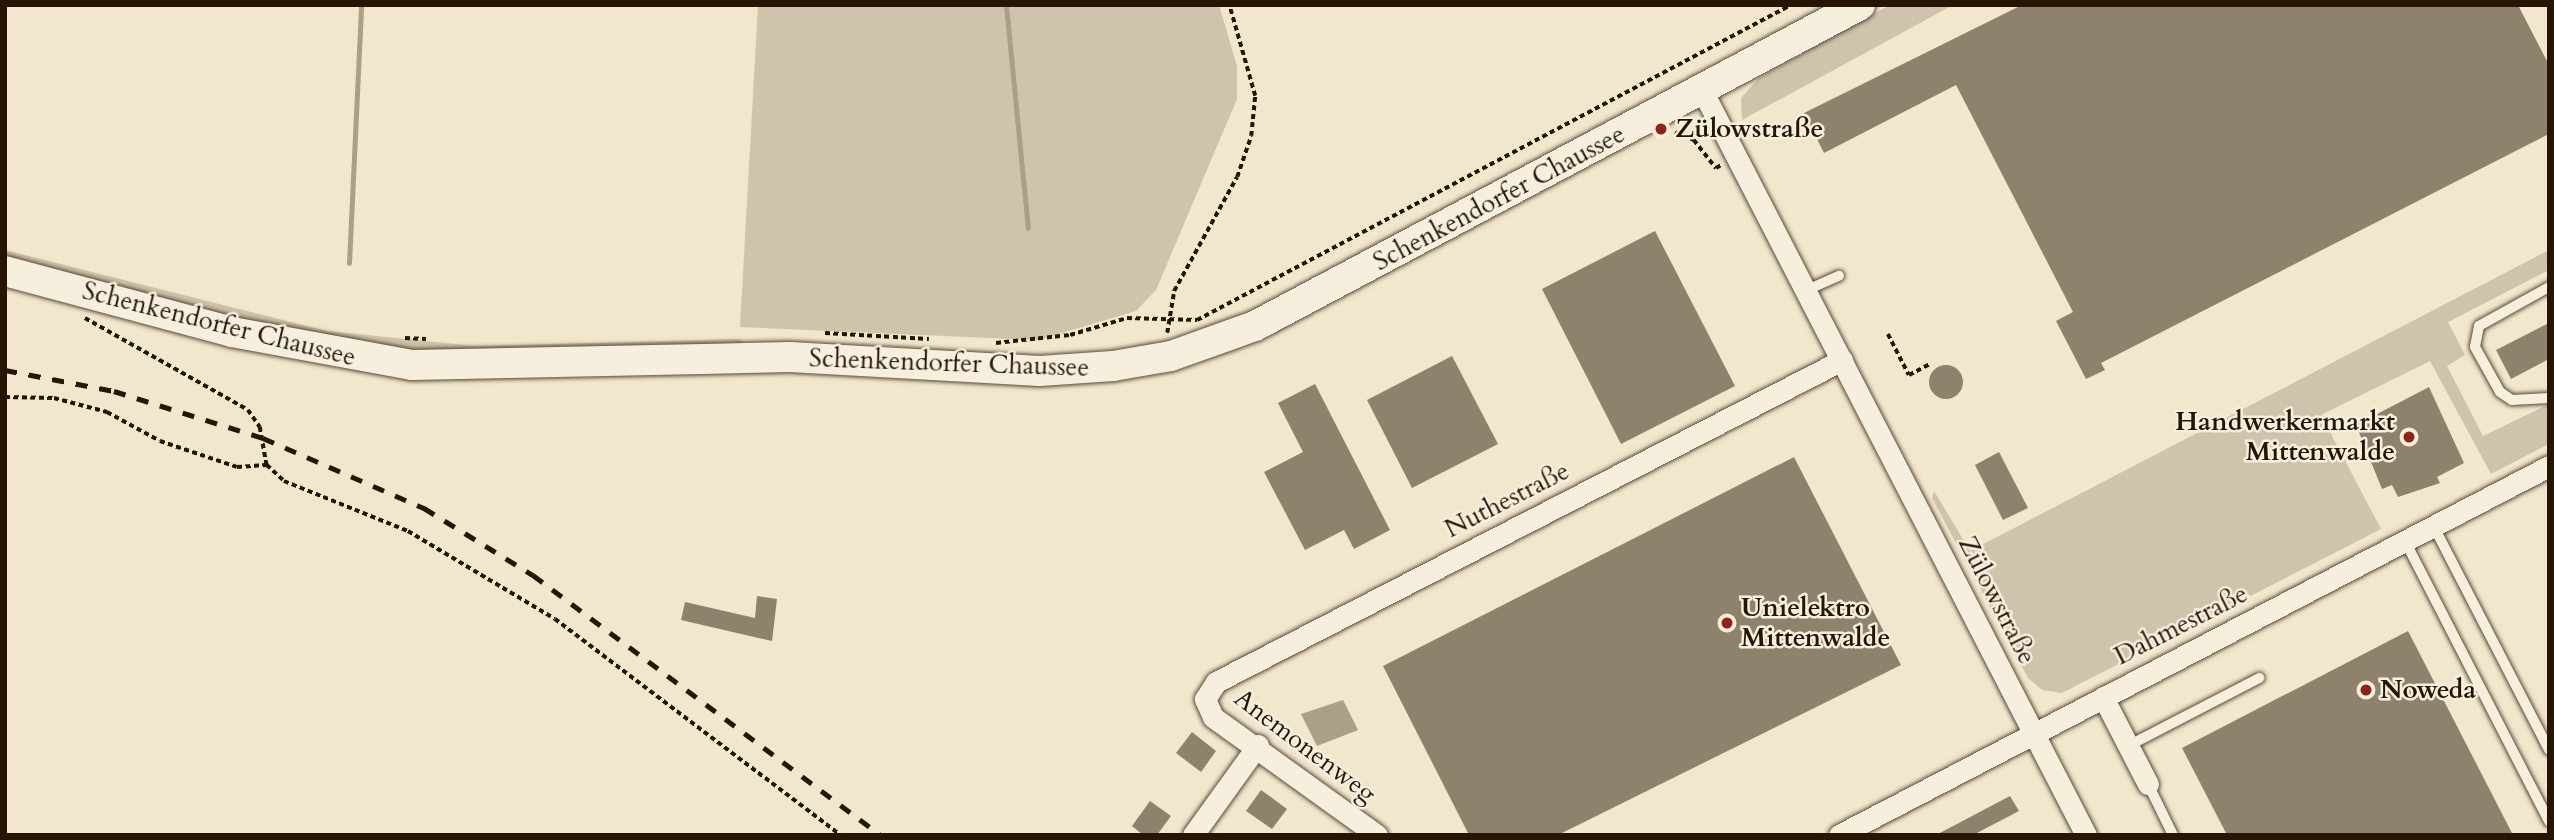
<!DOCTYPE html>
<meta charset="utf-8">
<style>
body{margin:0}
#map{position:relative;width:2554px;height:840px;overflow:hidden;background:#f2e6cd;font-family:Cardo,serif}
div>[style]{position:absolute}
.green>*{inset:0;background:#cfc3ab}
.water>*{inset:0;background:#ac9f88}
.stream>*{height:5px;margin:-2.5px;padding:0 2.5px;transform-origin:2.5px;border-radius:2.5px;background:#ac9f88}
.building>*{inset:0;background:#8f826c}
.round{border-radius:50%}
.path>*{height:3.5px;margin-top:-1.75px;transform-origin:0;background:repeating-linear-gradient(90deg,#241603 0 5px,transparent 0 8.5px)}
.roads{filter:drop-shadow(0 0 2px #584a36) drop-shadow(0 0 2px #584a36)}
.lane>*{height:10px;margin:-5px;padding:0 5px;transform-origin:5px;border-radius:5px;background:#f7efde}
.street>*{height:21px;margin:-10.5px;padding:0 10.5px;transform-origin:10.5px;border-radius:10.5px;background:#f7efde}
.secondary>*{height:30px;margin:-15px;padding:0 15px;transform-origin:15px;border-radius:15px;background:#f7efde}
.rail>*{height:5px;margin-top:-2.5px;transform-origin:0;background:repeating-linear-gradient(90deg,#241603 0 12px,transparent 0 24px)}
.dots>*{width:19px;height:19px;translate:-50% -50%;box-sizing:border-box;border:4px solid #f7efde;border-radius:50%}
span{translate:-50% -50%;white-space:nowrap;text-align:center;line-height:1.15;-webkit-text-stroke:5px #f7efde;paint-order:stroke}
.poi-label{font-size:26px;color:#241603;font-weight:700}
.left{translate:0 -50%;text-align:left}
.right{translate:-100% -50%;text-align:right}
.street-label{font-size:26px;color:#241603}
.frame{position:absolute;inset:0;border:7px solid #241603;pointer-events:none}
</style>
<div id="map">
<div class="green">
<i style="clip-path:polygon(758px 5px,1219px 5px,1237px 66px,1237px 99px,1156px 290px,1136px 311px,1038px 340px,740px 327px)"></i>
<i style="clip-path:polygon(1890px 5px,1953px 5px,1742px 120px,1741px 98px,1759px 78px)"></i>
<i style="clip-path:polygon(5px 250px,327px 331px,476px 346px,739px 339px,749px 347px,456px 356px,265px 332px,5px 260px)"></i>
<i style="clip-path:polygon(2549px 250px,2549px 270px,2448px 322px,2465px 355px,2447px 366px,2483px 436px,2549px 404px,2549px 444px,2491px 474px,2430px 361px,2321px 415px,2381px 529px,2062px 693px,2042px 690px,2028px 678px,1932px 498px,1934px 491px,1970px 551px)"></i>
</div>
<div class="water">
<i style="clip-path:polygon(1343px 700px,1358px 730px,1317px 746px,1301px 714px)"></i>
</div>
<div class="stream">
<i style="left:1006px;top:5px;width:224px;rotate:84.4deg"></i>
<i style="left:349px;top:263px;width:258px;rotate:-87.3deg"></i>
</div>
<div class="building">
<i style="clip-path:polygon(2022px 5px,2518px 5px,2549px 65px,2549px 134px,2101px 363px,2105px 370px,2086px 379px,2056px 321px,2073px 312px,1956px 85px,1824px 153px,1804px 113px)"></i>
<i style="clip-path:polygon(1655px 231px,1735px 386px,1621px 444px,1542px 289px)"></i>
<i style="clip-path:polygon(2549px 323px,2549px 359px,2511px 379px,2496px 350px)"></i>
<i style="clip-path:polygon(1452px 356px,1498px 444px,1412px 488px,1367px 400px)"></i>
<i class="round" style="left:1929px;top:365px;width:34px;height:34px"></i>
<i style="clip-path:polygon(1315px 384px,1390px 530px,1354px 549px,1344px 530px,1305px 550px,1264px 472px,1303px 452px,1278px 403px)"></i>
<i style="clip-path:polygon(2429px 387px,2464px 463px,2437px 477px,2440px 483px,2398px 497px,2392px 485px,2382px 489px,2356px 425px)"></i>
<i style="clip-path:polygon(1999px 452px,2028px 508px,2003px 520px,1975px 465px)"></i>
<i style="clip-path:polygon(1794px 457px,1901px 665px,1558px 835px,1469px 835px,1383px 666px)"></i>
<i style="clip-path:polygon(757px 596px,777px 599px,772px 641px,681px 620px,685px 602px,755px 618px)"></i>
<i style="clip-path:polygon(2408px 631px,2513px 835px,2227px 835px,2182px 748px)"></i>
<i style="clip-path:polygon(1192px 732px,1216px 751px,1201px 772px,1176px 753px)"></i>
<i style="clip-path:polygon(1261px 790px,1287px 809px,1272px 829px,1246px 811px)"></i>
<i style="clip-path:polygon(2010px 796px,2019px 811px,1973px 835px,1936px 835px)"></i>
<i style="clip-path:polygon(1150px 801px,1171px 816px,1157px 835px,1143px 835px,1132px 826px)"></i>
</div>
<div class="path">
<i style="left:1675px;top:132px;width:21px;rotate:23deg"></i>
<i style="left:1694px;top:140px;width:36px;rotate:52deg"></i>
<i style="left:1716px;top:168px;width:6px;rotate:-31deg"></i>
<i style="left:85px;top:318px;width:187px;rotate:29.4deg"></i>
<i style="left:248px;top:410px;width:21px;rotate:55deg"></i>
<i style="left:260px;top:427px;width:39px;rotate:80deg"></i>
<i style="left:267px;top:465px;width:23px;rotate:43deg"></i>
<i style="left:284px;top:481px;width:134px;rotate:22deg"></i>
<i style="left:408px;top:531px;width:171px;rotate:30.9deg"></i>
<i style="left:555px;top:619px;width:358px;rotate:37.1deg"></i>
<i style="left:825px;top:333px;width:104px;rotate:3.3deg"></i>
<i style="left:1167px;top:333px;width:43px;rotate:-80.5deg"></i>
<i style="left:1174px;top:291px;width:130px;rotate:-61.1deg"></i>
<i style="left:1237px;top:177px;width:43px;rotate:-71.1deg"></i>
<i style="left:1251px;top:136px;width:40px;rotate:-84.3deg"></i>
<i style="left:1255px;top:96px;width:95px;rotate:-105.9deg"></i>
<i style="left:1888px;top:334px;width:46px;rotate:62.9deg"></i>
<i style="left:1909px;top:375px;width:24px;rotate:-28deg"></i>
<i style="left:405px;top:338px;width:21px;rotate:3deg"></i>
<i style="left:996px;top:343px;width:74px;rotate:-6.2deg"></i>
<i style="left:1070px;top:335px;width:59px;rotate:-16.6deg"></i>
<i style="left:1127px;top:318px;width:70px;rotate:1.6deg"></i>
<i style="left:1197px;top:320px;width:672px;rotate:-27.94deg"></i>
<i style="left:5px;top:397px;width:49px;rotate:1.2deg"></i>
<i style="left:54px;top:398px;width:55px;rotate:14.8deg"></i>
<i style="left:107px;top:412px;width:60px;rotate:28.7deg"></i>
<i style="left:160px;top:441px;width:81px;rotate:18.7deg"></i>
<i style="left:237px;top:467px;width:30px;rotate:-4deg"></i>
</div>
<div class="roads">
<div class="lane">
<i style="left:2549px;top:287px;width:80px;rotate:150.9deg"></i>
<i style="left:2479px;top:326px;width:21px;rotate:101deg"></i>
<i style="left:2475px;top:347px;width:51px;rotate:60.9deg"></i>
<i style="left:2500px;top:392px;width:14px;rotate:34deg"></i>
<i style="left:2512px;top:400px;width:37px;rotate:-3deg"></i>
<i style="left:1807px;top:290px;width:35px;rotate:-24deg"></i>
<i style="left:2434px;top:527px;width:251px;rotate:62.7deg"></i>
<i style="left:2405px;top:541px;width:315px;rotate:62.8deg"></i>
<i style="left:2128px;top:746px;width:148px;rotate:-27.4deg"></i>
<i style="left:2148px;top:784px;width:57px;rotate:63.9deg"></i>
</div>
<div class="street">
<i style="left:1703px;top:92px;width:836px;rotate:62.73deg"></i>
<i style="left:2103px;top:697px;width:98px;rotate:62.7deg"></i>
<i style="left:1193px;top:835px;width:111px;rotate:-54.2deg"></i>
<i style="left:1377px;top:835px;width:202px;rotate:-144.3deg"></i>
<i style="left:1213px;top:717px;width:20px;rotate:-114deg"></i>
<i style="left:1205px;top:699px;width:20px;rotate:-57deg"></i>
<i style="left:1216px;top:682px;width:704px;rotate:-27.22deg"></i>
<i style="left:1839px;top:835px;width:800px;rotate:-27.46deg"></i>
</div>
<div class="secondary">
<i style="left:5px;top:271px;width:235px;rotate:15deg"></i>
<i style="left:232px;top:332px;width:183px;rotate:10.4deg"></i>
<i style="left:412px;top:365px;width:378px;rotate:-1.2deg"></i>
<i style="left:790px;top:357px;width:250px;rotate:3.2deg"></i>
<i style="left:1040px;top:371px;width:73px;rotate:-3.9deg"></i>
<i style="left:1113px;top:366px;width:59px;rotate:-9.8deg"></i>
<i style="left:1171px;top:356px;width:89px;rotate:-19.7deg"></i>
<i style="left:1255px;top:326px;width:685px;rotate:-27.95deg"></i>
</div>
</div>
<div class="rail">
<i style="left:5px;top:370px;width:111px;rotate:10.9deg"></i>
<i style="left:114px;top:391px;width:156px;rotate:17.5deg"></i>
<i style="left:263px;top:438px;width:176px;rotate:23.5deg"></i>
<i style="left:424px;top:508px;width:128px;rotate:31.6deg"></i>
<i style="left:533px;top:575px;width:434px;rotate:36.8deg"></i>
</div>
<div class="dots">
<i style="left:1661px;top:129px;background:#8f2418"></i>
<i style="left:2409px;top:437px;background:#8f2418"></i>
<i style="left:1727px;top:623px;background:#8f2418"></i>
<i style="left:2366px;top:690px;background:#8f2418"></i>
</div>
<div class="poi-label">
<span class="left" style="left:1675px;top:129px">Zülowstraße</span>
<span class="right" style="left:2395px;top:437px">Handwerkermarkt<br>Mittenwalde</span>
<span class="left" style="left:1741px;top:623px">Unielektro<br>Mittenwalde</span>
<span class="left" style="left:2380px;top:690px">Noweda</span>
</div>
<div class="street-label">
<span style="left:1499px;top:198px;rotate:-28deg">Schenkendorfer Chaussee</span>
<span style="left:219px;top:324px;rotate:14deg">Schenkendorfer Chaussee</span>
<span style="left:949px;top:363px;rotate:2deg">Schenkendorfer Chaussee</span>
<span style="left:1507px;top:500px;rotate:-27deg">Nuthestraße</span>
<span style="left:1997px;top:600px;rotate:63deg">Zülowstraße</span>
<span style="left:2181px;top:625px;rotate:-27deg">Dahmestraße</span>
<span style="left:1305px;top:746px;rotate:37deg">Anemonenweg</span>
</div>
<div class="frame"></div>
</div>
